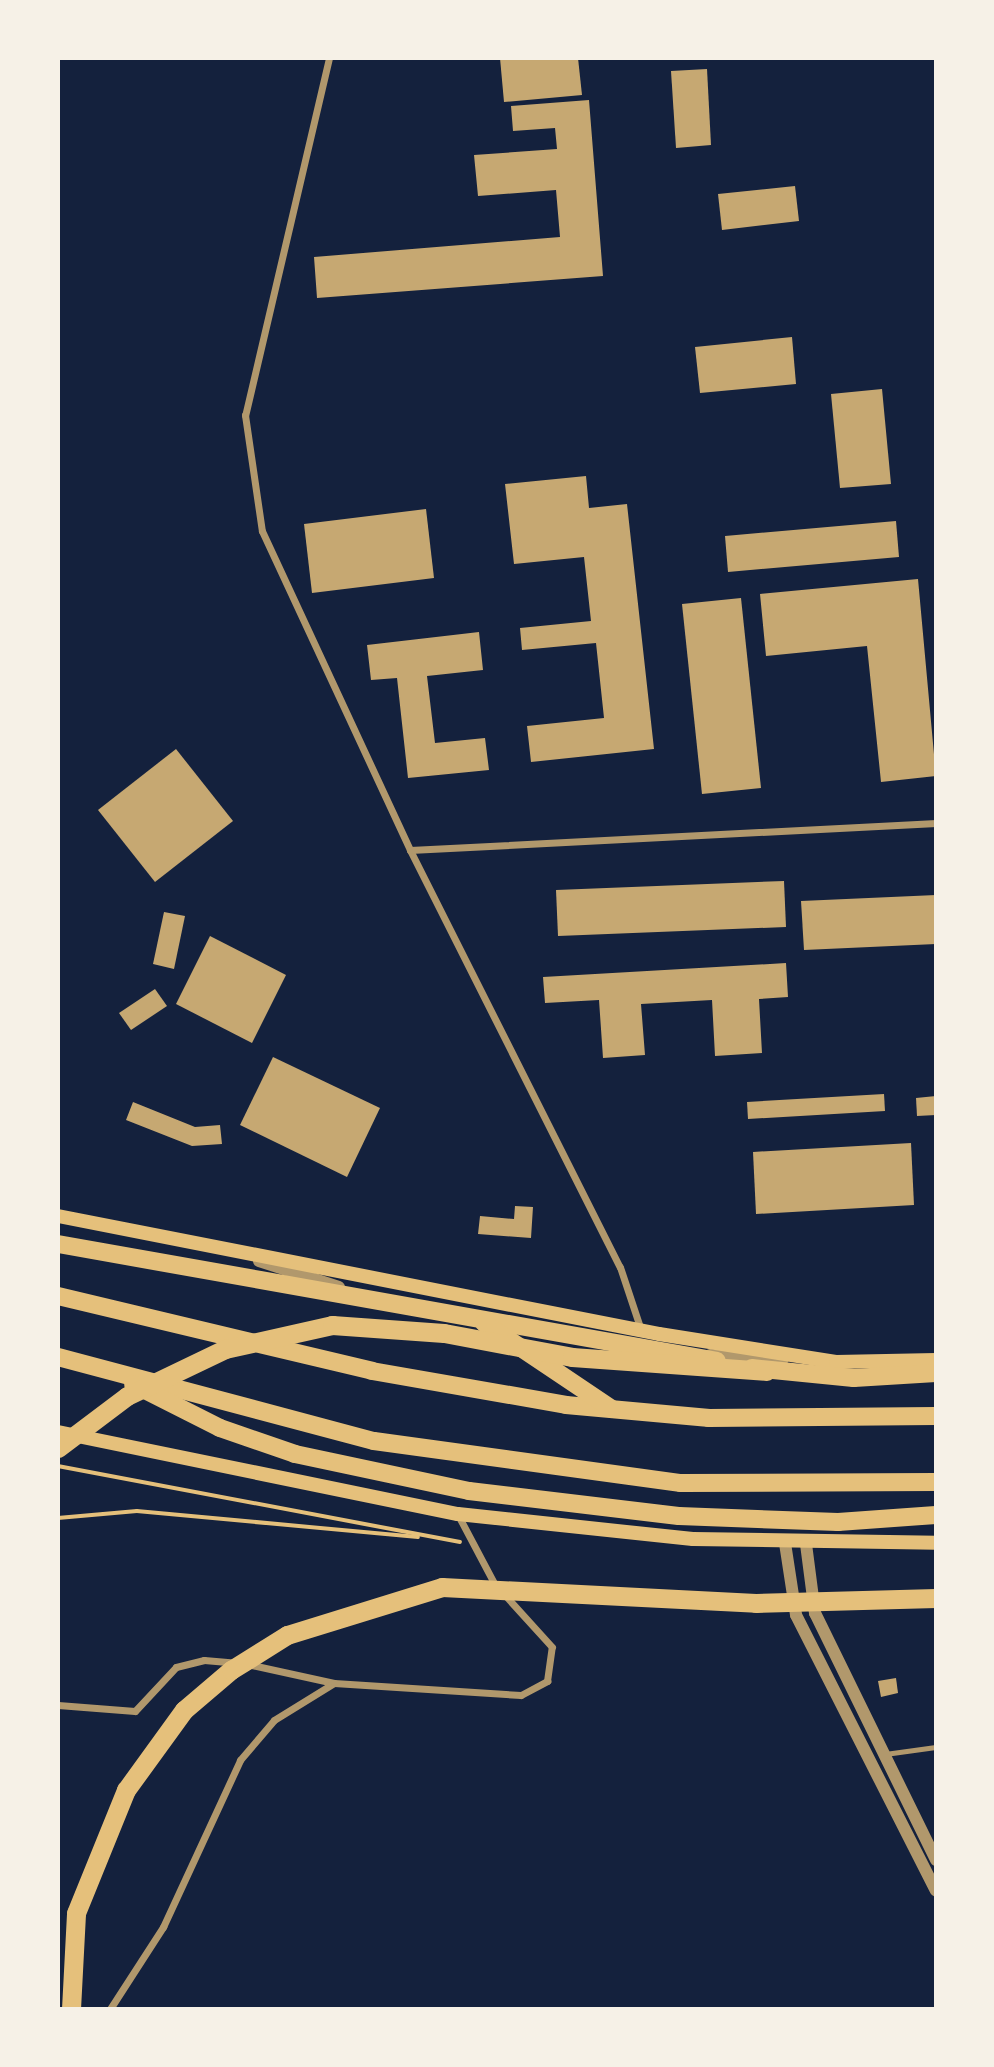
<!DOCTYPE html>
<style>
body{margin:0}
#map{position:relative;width:994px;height:2067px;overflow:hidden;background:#14213d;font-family:"DM Sans",sans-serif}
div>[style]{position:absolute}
.building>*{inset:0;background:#c6a872}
.path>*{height:3.5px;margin:-1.75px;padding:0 1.75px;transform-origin:1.75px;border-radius:1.75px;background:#e5c07b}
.service>*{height:5px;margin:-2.5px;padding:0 2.5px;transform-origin:2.5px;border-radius:2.5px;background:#b1986c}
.minor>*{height:7px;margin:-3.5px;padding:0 3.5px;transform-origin:3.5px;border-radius:3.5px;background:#b1986c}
.tertiary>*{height:12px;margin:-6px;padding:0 6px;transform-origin:6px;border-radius:6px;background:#b1986c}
.secondary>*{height:14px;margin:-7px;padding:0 7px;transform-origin:7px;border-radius:7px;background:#e5c07b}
.trunk>*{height:18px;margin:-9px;padding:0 9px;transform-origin:9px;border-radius:9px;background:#e5c07b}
.motorway>*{height:19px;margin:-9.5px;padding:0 9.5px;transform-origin:9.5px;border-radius:9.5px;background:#e5c07b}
span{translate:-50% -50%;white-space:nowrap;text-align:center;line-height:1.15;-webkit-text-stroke:5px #f6f1e7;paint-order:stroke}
.frame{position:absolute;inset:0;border:60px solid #f6f1e7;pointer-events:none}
</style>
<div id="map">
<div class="building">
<i style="clip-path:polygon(500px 58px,578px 58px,582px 95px,504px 102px)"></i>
<i style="clip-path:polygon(707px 69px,711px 145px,676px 148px,671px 71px)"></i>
<i style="clip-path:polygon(589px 100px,603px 276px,317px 298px,314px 257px,560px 237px,556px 190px,478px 196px,474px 155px,557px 149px,555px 128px,513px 131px,511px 106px)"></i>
<i style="clip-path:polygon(795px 186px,799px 221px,722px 230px,718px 194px)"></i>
<i style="clip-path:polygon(792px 337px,796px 384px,700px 393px,695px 347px)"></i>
<i style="clip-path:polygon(882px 389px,891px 484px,840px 488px,831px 394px)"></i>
<i style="clip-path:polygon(586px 476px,589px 508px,627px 504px,654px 749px,531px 762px,527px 726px,604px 718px,596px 643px,522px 650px,520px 628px,591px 621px,584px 557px,514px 564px,505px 484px)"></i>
<i style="clip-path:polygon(426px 509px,434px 578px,312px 593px,304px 524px)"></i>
<i style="clip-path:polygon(896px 521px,899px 557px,728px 572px,725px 536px)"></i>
<i style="clip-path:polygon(918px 579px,936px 776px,881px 782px,867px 646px,766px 656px,760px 594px)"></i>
<i style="clip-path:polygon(741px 598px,761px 788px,702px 794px,682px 604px)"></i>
<i style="clip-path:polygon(479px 632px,483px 670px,427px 676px,435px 743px,485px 738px,489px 770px,408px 778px,397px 678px,371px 680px,367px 645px)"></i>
<i style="clip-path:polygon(176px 749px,233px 821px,155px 882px,98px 810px)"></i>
<i style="clip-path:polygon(784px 881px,786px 927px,558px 936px,556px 890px)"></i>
<i style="clip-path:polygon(936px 895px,936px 944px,804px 950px,801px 901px)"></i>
<i style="clip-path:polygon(164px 912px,185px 916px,174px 969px,153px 964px)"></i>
<i style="clip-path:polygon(210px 936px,286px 975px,252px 1043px,176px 1004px)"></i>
<i style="clip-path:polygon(786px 963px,788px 997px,759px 999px,762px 1053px,715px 1056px,712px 1000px,641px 1004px,645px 1055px,603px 1058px,599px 1000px,545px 1003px,543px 977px)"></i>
<i style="clip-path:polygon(155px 989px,167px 1006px,131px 1030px,119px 1013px)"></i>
<i style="clip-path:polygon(273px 1057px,380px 1108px,347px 1177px,240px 1125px)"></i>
<i style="clip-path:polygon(884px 1094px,885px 1111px,748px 1119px,747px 1102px)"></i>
<i style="clip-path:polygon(936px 1096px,936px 1115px,917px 1116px,916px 1098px)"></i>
<i style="clip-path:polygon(133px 1102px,195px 1127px,220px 1125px,222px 1144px,192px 1146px,126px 1120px)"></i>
<i style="clip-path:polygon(911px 1143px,914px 1205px,756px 1214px,753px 1152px)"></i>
<i style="clip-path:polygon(515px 1206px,533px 1207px,531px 1238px,478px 1234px,480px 1216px,514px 1219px)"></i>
<i style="clip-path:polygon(896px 1678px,898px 1693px,881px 1697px,878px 1681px)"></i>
</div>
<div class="path">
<i style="left:58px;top:1466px;width:409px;rotate:10.7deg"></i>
<i style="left:58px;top:1518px;width:79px;rotate:-5.1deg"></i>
<i style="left:137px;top:1511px;width:282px;rotate:5.3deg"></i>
</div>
<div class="service">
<i style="left:885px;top:1754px;width:51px;rotate:-7.8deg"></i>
</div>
<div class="minor">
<i style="left:329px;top:58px;width:367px;rotate:103.2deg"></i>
<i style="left:245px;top:415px;width:117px;rotate:81.7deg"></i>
<i style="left:262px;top:531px;width:352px;rotate:65.1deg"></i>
<i style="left:410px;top:850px;width:467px;rotate:63.3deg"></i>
<i style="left:620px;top:1267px;width:66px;rotate:71.6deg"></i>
<i style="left:410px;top:850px;width:527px;rotate:-2.94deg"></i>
<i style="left:458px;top:1515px;width:79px;rotate:62.1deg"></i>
<i style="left:247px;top:1664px;width:89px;rotate:12.3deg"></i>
<i style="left:58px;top:1705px;width:77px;rotate:4.5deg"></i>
<i style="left:135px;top:1711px;width:60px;rotate:-47deg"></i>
<i style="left:176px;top:1667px;width:29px;rotate:-14deg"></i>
<i style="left:204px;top:1660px;width:32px;rotate:5deg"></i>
<i style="left:110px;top:2009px;width:98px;rotate:-57.1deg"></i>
<i style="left:163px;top:1927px;width:184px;rotate:-65.2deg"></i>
<i style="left:240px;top:1760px;width:52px;rotate:-49.6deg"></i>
<i style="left:274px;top:1720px;width:70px;rotate:-31.7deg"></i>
<i style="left:334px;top:1683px;width:187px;rotate:3.7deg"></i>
<i style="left:521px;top:1695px;width:30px;rotate:-28deg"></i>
<i style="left:547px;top:1681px;width:34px;rotate:-82deg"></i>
<i style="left:552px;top:1647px;width:73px;rotate:-132.2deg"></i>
</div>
<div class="tertiary">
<i style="left:259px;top:1261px;width:84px;rotate:18deg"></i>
<i style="left:710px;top:1355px;width:73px;rotate:3.1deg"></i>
<i style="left:785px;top:1543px;width:73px;rotate:81.3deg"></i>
<i style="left:796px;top:1615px;width:309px;rotate:63.1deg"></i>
<i style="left:806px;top:1544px;width:70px;rotate:82.6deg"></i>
<i style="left:815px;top:1613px;width:275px;rotate:63.9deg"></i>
</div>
<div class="secondary">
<i style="left:58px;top:1216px;width:612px;rotate:11.11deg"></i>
<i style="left:659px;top:1334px;width:179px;rotate:9deg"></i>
<i style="left:836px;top:1362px;width:100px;rotate:-1.1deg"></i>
<i style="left:58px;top:1432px;width:408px;rotate:11.6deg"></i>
<i style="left:458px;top:1514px;width:236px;rotate:6.1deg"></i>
<i style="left:693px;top:1539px;width:243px;rotate:0.9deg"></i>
</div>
<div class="trunk">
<i style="left:58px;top:1244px;width:669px;rotate:10.07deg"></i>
<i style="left:58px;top:1296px;width:323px;rotate:13.4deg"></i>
<i style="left:372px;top:1371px;width:197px;rotate:9.9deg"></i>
<i style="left:566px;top:1405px;width:144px;rotate:5.2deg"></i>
<i style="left:709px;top:1418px;width:227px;rotate:-0.5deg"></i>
<i style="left:484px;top:1323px;width:154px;rotate:33.9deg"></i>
<i style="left:58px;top:1357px;width:327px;rotate:14.9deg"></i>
<i style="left:374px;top:1441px;width:310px;rotate:7.8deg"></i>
<i style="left:681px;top:1483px;width:255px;rotate:-0.2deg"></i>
<i style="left:752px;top:1368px;width:102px;rotate:5.6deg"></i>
<i style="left:854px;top:1378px;width:82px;rotate:-3.5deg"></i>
<i style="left:133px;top:1384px;width:97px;rotate:26.8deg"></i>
<i style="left:220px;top:1428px;width:79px;rotate:19.1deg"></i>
<i style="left:295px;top:1454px;width:178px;rotate:12deg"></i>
<i style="left:469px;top:1491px;width:211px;rotate:6.8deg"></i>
<i style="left:679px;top:1516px;width:159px;rotate:2.2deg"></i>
<i style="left:838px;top:1522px;width:98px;rotate:-4.1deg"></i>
</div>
<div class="motorway">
<i style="left:58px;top:1448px;width:86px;rotate:-37deg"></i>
<i style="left:127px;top:1396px;width:109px;rotate:-25.6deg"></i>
<i style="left:225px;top:1349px;width:110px;rotate:-12.6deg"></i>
<i style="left:332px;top:1325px;width:112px;rotate:4.1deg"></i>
<i style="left:444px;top:1333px;width:130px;rotate:10.6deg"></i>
<i style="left:572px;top:1357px;width:195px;rotate:4.1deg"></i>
<i style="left:71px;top:2009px;width:96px;rotate:-87deg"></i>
<i style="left:76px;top:1913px;width:133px;rotate:-67.9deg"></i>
<i style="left:126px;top:1790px;width:99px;rotate:-54.1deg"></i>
<i style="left:184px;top:1710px;width:62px;rotate:-40.4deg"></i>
<i style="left:231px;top:1670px;width:66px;rotate:-32deg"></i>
<i style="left:287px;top:1635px;width:162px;rotate:-17.2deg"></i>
<i style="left:442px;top:1587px;width:314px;rotate:2.9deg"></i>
<i style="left:756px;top:1603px;width:180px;rotate:-1.6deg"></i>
</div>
<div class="frame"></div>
</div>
